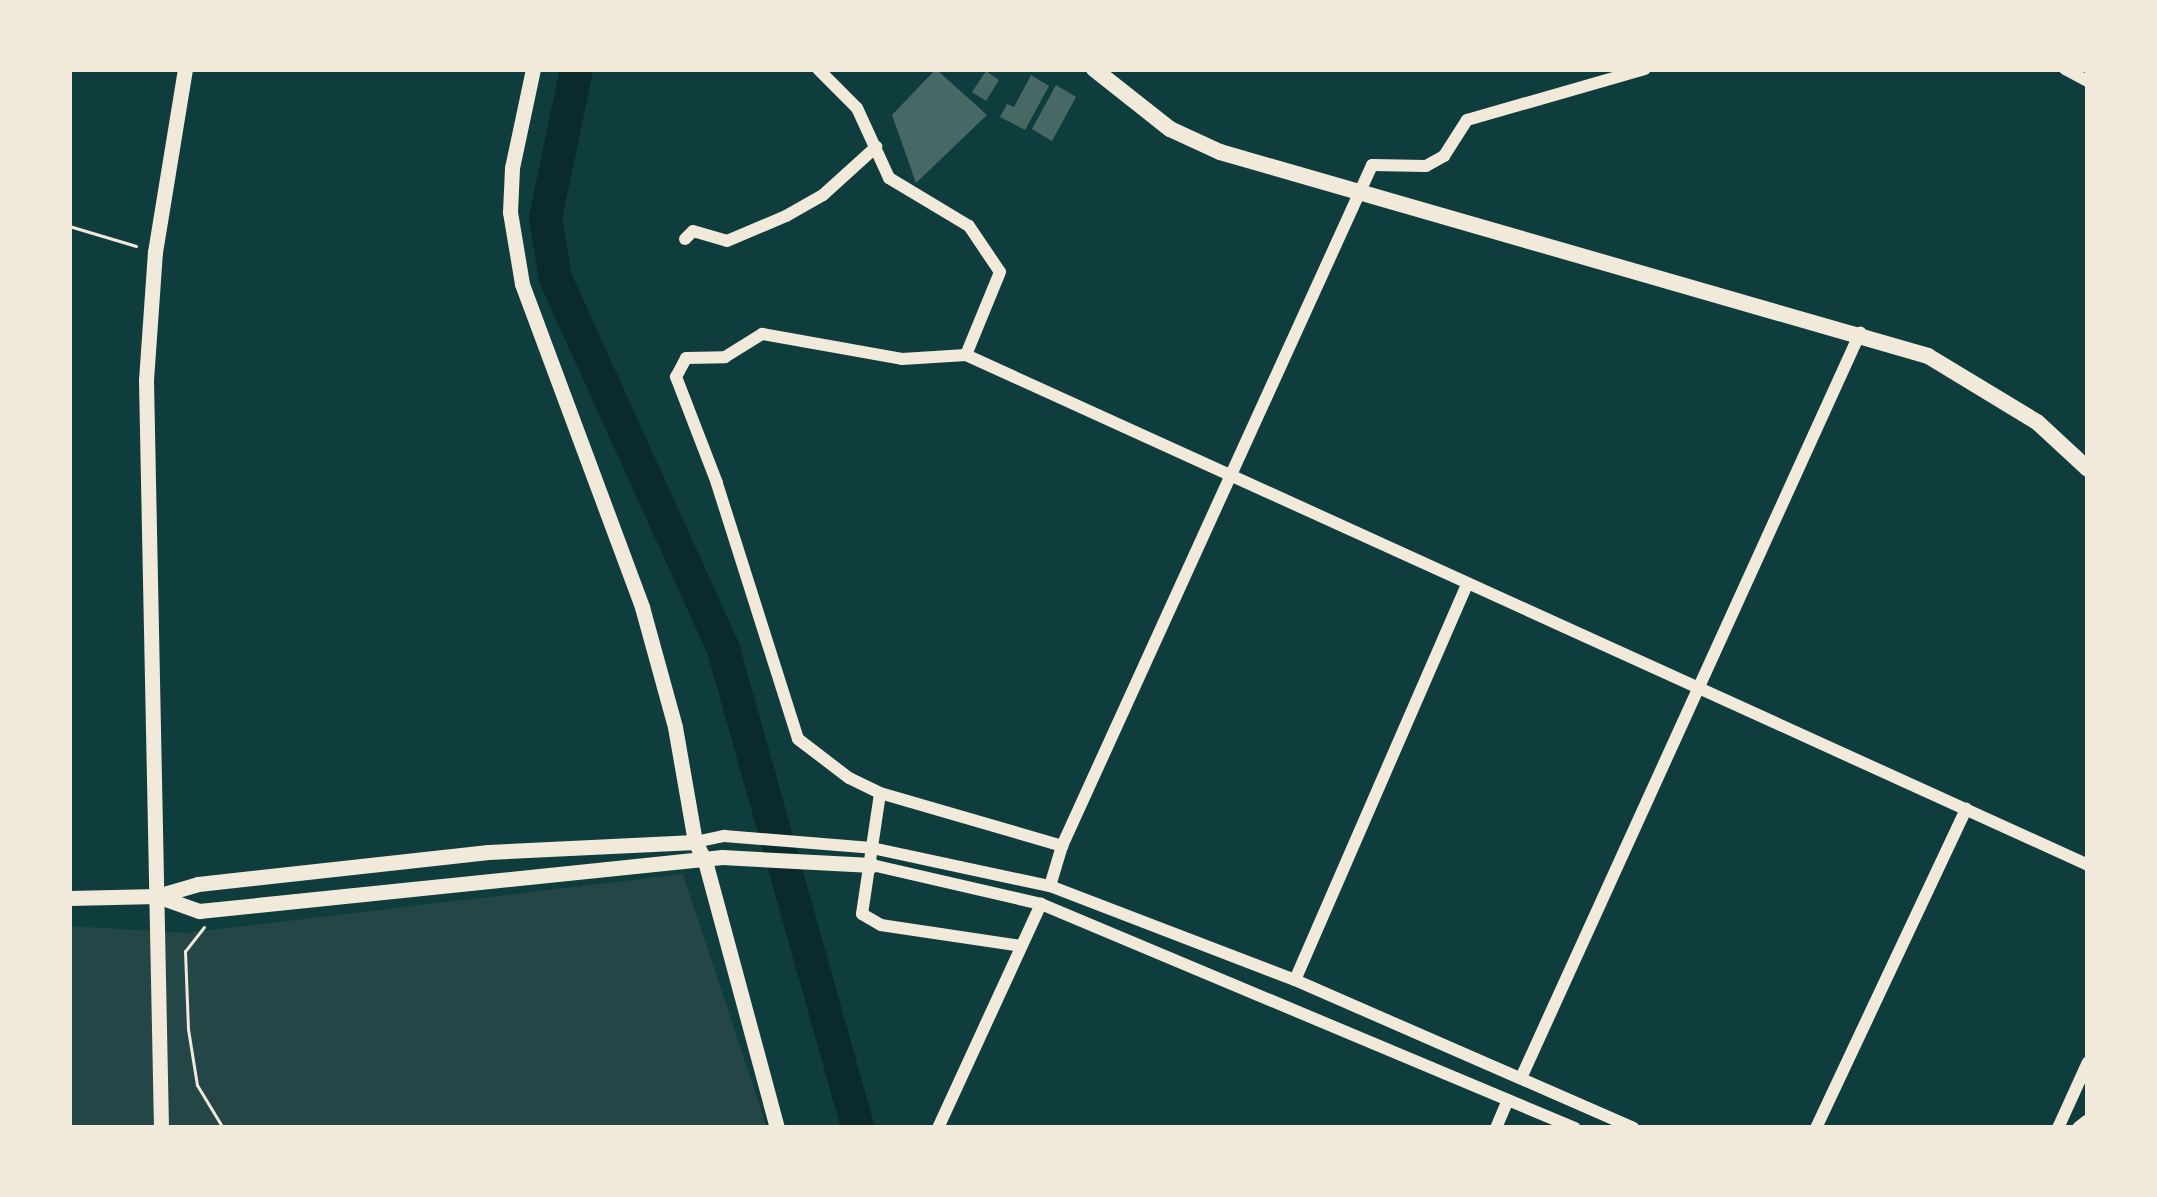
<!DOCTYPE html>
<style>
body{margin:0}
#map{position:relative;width:2157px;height:1197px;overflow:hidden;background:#0f3d3e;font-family:"Titillium Web",sans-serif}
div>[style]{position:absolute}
.green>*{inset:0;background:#244646}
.river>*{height:33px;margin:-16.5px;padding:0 16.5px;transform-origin:16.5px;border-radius:16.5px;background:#0a2a2b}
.building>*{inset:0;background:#486865}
.path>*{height:3px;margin:-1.5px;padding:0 1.5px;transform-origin:1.5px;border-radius:1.5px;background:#f1e9da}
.minor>*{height:12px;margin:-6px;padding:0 6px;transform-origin:6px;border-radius:6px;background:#f1e9da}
.tertiary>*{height:15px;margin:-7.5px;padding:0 7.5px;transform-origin:7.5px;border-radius:7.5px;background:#f1e9da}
.secondary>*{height:16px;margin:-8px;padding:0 8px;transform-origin:8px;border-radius:8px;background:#f1e9da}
span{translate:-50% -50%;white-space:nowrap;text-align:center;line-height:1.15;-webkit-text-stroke:9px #f1e9da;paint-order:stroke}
.frame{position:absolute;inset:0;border:72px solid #f1e9da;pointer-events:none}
</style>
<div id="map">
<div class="green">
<i style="clip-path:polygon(683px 874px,767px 1128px,69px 1128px,69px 926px,186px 933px)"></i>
</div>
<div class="river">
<i style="left:576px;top:69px;width:152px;rotate:101.8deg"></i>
<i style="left:545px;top:218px;width:61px;rotate:80.5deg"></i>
<i style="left:555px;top:278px;width:407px;rotate:65.6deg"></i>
<i style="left:723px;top:649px;width:498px;rotate:74.3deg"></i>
</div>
<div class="building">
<i style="clip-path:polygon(936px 69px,987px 115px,916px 183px,892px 115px)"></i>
<i style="clip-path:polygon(986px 71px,999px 80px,986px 101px,972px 92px)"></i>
<i style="clip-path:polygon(1031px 75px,1049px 86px,1025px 130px,1000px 117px,1007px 104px,1014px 107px)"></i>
<i style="clip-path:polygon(1056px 85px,1076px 97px,1052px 141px,1032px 129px)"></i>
</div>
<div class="path">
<i style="left:69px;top:226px;width:70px;rotate:16.6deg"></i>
<i style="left:204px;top:927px;width:31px;rotate:128deg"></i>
<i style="left:185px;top:951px;width:78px;rotate:87.8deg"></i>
<i style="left:188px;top:1029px;width:57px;rotate:80.9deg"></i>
<i style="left:197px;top:1085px;width:50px;rotate:58.8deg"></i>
</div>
<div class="minor">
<i style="left:818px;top:69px;width:55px;rotate:45deg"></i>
<i style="left:857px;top:108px;width:77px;rotate:65.4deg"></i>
<i style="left:889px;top:178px;width:93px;rotate:31deg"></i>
<i style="left:969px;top:226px;width:55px;rotate:56deg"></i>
<i style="left:1000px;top:272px;width:90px;rotate:112.3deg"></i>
<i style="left:966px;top:355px;width:1232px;rotate:24.44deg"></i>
<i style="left:2065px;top:69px;width:26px;rotate:28deg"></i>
<i style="left:685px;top:239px;width:11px;rotate:-45deg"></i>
<i style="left:693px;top:231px;width:35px;rotate:16deg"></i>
<i style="left:727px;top:241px;width:64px;rotate:-23deg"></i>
<i style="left:786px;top:216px;width:43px;rotate:-29.6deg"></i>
<i style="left:823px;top:195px;width:72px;rotate:-42.2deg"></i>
<i style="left:880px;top:793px;width:34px;rotate:-154deg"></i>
<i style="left:849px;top:778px;width:64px;rotate:-142.6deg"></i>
<i style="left:798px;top:739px;width:269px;rotate:-107.6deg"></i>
<i style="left:717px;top:483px;width:114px;rotate:-111.1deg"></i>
<i style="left:676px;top:377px;width:21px;rotate:-62deg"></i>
<i style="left:686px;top:358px;width:39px;rotate:-1deg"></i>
<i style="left:725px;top:357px;width:44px;rotate:-31.9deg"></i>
<i style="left:762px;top:334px;width:142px;rotate:10.1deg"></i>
<i style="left:902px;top:359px;width:64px;rotate:-3.6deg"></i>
<i style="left:695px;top:842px;width:30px;rotate:-12deg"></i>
<i style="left:724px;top:836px;width:148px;rotate:4.6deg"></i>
<i style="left:872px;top:848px;width:182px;rotate:12.1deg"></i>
<i style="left:1050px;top:886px;width:262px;rotate:21deg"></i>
<i style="left:1295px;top:980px;width:369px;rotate:23.6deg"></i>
<i style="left:872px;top:865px;width:173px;rotate:13deg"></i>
<i style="left:1041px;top:904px;width:579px;rotate:22.76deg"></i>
<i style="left:1050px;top:886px;width:42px;rotate:-73.3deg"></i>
<i style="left:1062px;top:846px;width:748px;rotate:-65.52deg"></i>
<i style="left:1372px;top:165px;width:54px;rotate:1.1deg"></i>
<i style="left:1426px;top:166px;width:21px;rotate:-29deg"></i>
<i style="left:1444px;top:156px;width:43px;rotate:-57.4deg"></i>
<i style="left:1467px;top:120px;width:185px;rotate:-16deg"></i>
<i style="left:1021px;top:946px;width:142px;rotate:-171.5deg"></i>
<i style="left:881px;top:925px;width:22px;rotate:-150deg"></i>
<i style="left:862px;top:914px;width:122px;rotate:-81.5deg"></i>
<i style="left:880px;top:793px;width:190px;rotate:16.2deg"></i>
<i style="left:1295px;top:980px;width:432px;rotate:-66.5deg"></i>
<i style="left:1521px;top:1078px;width:819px;rotate:-65.53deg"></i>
<i style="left:938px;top:1128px;width:247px;rotate:-65.3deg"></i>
<i style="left:1496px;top:1128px;width:30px;rotate:-67deg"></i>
<i style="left:1816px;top:1128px;width:353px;rotate:-64.8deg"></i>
<i style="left:2058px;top:1128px;width:72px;rotate:-65.6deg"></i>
</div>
<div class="tertiary">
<i style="left:533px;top:69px;width:101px;rotate:102deg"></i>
<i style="left:512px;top:168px;width:44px;rotate:92.6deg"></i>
<i style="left:510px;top:212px;width:73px;rotate:80.5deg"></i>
<i style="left:522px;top:284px;width:345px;rotate:69.6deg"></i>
<i style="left:642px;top:607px;width:124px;rotate:74.6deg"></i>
<i style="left:675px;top:727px;width:117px;rotate:80.1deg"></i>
<i style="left:695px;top:842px;width:21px;rotate:62deg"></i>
<i style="left:705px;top:861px;width:277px;rotate:74.9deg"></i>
<i style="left:157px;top:896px;width:45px;rotate:19.7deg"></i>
<i style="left:199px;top:911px;width:526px;rotate:-5.89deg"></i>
<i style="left:722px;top:857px;width:150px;rotate:3.1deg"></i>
<i style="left:69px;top:898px;width:88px;rotate:-1.3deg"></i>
<i style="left:157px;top:896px;width:43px;rotate:-16.3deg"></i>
<i style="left:198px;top:884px;width:292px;rotate:-6.3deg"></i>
<i style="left:488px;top:852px;width:207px;rotate:-2.8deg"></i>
<i style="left:161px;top:1128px;width:748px;rotate:-91.15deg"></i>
<i style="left:146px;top:380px;width:128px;rotate:-86deg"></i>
<i style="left:155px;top:252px;width:185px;rotate:-80.7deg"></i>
<i style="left:2079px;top:1128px;width:11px;rotate:-38deg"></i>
</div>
<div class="secondary">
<i style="left:1094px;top:69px;width:97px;rotate:38.3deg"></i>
<i style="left:1170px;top:129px;width:55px;rotate:24.7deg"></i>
<i style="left:1220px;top:152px;width:737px;rotate:16.07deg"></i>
<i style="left:1928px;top:356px;width:127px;rotate:31.2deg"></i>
<i style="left:2037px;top:422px;width:69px;rotate:42.7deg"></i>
</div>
<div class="frame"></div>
</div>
